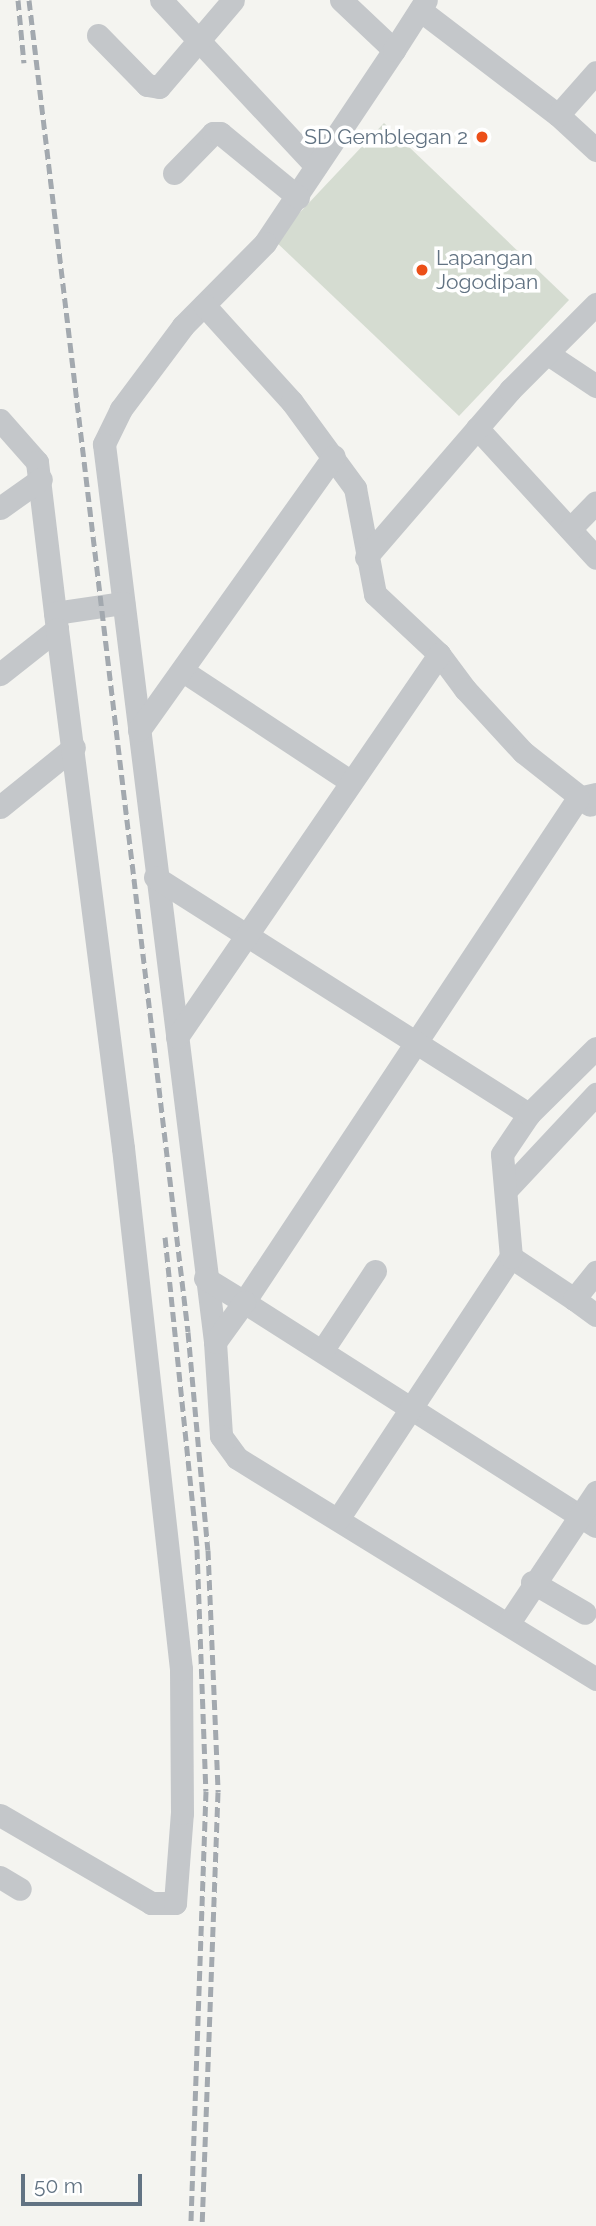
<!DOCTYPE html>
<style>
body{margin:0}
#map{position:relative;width:596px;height:2226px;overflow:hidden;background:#f4f4f0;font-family:Raleway,sans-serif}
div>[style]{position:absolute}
.green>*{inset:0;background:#d5dcd1}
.minor>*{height:23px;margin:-11.5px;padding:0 11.5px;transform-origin:11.5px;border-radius:11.5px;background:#c4c7ca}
.rail>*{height:5px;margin-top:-2.5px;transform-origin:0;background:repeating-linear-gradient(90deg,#a3a9af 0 10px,transparent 0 15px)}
.dots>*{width:19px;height:19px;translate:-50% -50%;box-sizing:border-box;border:4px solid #fff;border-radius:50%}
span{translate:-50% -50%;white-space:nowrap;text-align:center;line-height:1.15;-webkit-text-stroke:7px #fff;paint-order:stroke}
.poi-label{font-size:21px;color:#627383}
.right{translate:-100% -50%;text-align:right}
.left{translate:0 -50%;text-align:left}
.scale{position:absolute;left:21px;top:2174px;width:121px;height:32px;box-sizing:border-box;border:4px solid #627383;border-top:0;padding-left:9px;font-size:21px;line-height:24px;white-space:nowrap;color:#627383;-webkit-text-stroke:5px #fff;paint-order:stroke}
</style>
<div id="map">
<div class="green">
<i style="clip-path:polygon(384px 123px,569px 300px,459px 416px,274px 240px)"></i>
</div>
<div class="minor">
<i style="left:161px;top:0;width:227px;rotate:47deg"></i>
<i style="left:341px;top:0;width:73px;rotate:43.3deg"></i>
<i style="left:394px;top:50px;width:232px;rotate:123.8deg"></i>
<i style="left:265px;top:243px;width:117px;rotate:134.7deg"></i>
<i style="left:183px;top:326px;width:104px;rotate:126.8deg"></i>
<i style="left:121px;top:409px;width:39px;rotate:116deg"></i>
<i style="left:104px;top:444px;width:905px;rotate:82.95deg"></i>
<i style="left:215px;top:1342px;width:94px;rotate:86.3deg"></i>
<i style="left:221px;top:1436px;width:27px;rotate:54deg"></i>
<i style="left:237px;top:1458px;width:422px;rotate:31.6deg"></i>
<i style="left:420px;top:10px;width:173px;rotate:37.3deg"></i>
<i style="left:558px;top:115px;width:52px;rotate:42.6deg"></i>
<i style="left:98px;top:35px;width:70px;rotate:45.6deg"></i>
<i style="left:147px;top:85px;width:12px;rotate:9deg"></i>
<i style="left:159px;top:87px;width:114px;rotate:-49.6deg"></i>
<i style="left:394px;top:50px;width:59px;rotate:-57.4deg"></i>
<i style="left:558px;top:115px;width:57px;rotate:-48.5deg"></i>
<i style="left:174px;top:173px;width:56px;rotate:-45.7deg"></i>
<i style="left:213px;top:133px;width:7px"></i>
<i style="left:220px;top:133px;width:101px;rotate:39.4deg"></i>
<i style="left:204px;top:305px;width:131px;rotate:47.8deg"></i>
<i style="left:292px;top:402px;width:107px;rotate:53.8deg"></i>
<i style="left:355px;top:488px;width:108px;rotate:79.3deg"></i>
<i style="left:375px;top:594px;width:88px;rotate:43.2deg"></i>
<i style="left:439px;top:654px;width:44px;rotate:53.4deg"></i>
<i style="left:465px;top:689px;width:86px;rotate:47.4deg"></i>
<i style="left:523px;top:752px;width:85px;rotate:38.3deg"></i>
<i style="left:548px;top:354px;width:58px;rotate:33.7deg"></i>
<i style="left:0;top:420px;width:56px;rotate:48.6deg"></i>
<i style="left:37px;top:462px;width:168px;rotate:83.2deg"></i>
<i style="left:57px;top:629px;width:73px;rotate:141.7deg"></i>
<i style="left:477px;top:428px;width:176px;rotate:47.5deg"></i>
<i style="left:0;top:508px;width:50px;rotate:-35.3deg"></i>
<i style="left:570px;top:529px;width:37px;rotate:-46deg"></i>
<i style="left:366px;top:557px;width:221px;rotate:-49.2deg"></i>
<i style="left:510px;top:390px;width:122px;rotate:-45deg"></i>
<i style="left:55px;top:613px;width:69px;rotate:-8.4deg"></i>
<i style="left:183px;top:671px;width:200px;rotate:33.4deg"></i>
<i style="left:139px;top:730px;width:336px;rotate:-54.6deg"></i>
<i style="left:596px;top:794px;width:18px;rotate:167deg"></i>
<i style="left:578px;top:798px;width:605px;rotate:123.53deg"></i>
<i style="left:244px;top:1302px;width:417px;rotate:32.5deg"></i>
<i style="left:0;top:807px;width:95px;rotate:-39deg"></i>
<i style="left:155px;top:877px;width:443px;rotate:32.4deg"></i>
<i style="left:177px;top:1037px;width:464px;rotate:-55.6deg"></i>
<i style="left:508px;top:1188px;width:129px;rotate:-46.9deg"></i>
<i style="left:511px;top:1257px;width:76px;rotate:33.7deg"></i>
<i style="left:574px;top:1299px;width:35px;rotate:-51deg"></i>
<i style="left:205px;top:1278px;width:46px;rotate:31.6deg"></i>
<i style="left:244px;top:1302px;width:49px;rotate:125.9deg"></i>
<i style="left:574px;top:1299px;width:27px;rotate:36deg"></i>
<i style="left:322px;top:1351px;width:96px;rotate:-56.5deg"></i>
<i style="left:338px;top:1519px;width:314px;rotate:-56.6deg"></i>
<i style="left:511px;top:1257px;width:103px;rotate:-95deg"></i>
<i style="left:502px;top:1154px;width:48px;rotate:-56deg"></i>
<i style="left:529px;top:1114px;width:94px;rotate:-44.6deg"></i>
<i style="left:532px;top:1582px;width:61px;rotate:30.3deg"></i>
<i style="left:508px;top:1624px;width:159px;rotate:-56.3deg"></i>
<i style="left:0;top:1815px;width:175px;rotate:30.2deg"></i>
<i style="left:151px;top:1903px;width:24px"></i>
<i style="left:175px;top:1903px;width:90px;rotate:-85.6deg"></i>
<i style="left:182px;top:1813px;width:144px;rotate:-90.4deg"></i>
<i style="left:181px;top:1669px;width:524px;rotate:-96.35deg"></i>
<i style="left:123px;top:1148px;width:523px;rotate:-97.25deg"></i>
<i style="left:0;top:1877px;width:23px;rotate:31deg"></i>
</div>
<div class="rail">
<i style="left:18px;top:0;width:63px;rotate:84.6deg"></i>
<i style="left:29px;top:0;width:1341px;rotate:83.19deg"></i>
<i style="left:188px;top:1332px;width:219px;rotate:84.8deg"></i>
<i style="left:208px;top:1550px;width:242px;rotate:87.6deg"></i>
<i style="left:218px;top:1792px;width:434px;rotate:92.1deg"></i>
<i style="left:165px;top:1237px;width:314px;rotate:84.1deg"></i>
<i style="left:197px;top:1549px;width:242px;rotate:87.9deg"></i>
<i style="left:206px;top:1791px;width:435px;rotate:92deg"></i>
</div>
<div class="dots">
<i style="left:482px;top:137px;background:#ec4f18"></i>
<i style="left:422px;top:270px;background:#ec4f18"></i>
</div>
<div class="poi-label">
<span class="right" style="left:468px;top:137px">SD Gemblegan 2</span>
<span class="left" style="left:436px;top:270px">Lapangan<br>Jogodipan</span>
</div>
<div class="scale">50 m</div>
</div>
